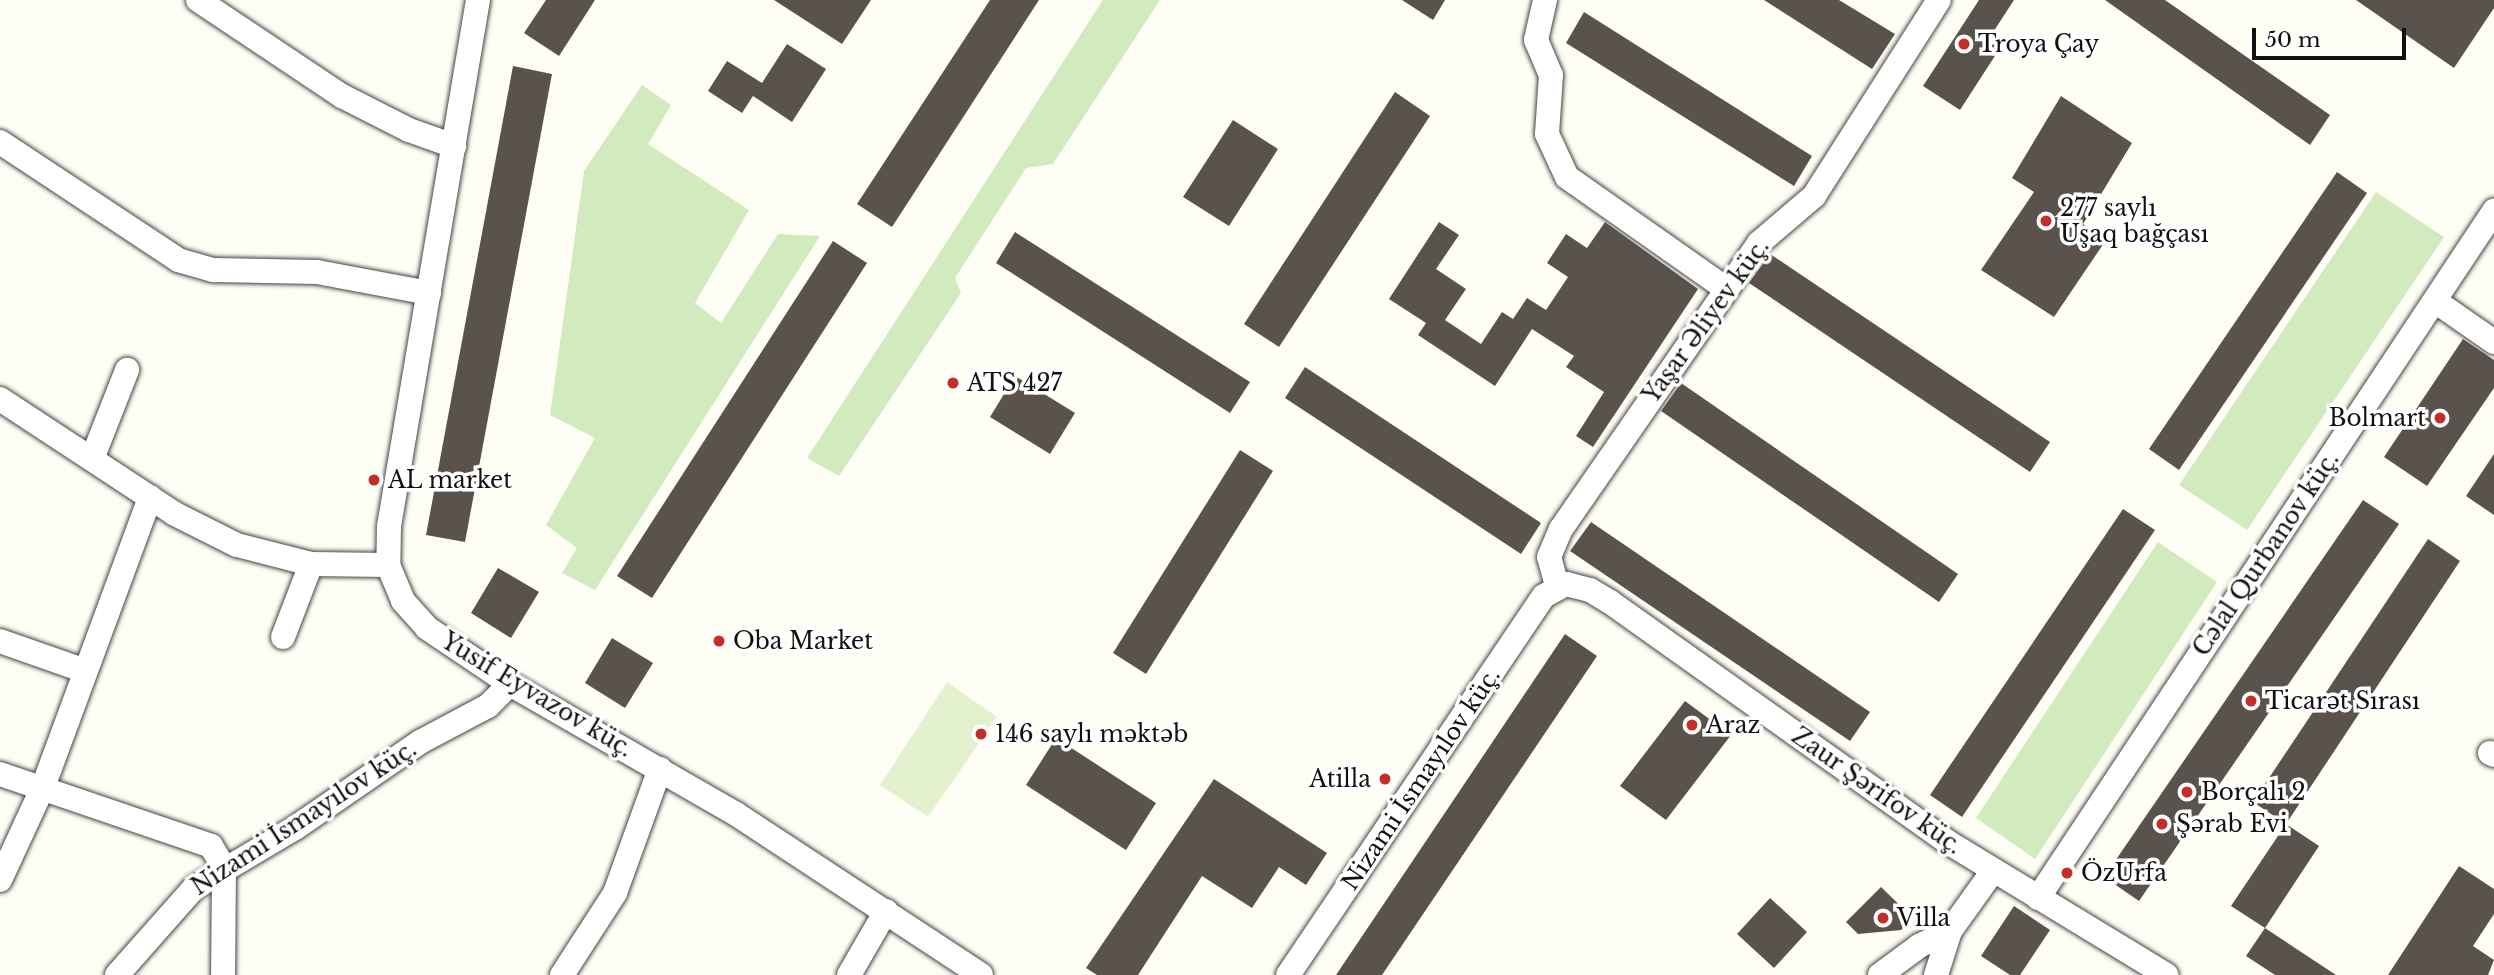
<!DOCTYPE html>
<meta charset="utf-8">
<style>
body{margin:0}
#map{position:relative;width:2494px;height:975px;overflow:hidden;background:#fffef5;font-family:"Libre Baskerville",serif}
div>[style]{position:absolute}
.green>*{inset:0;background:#d1eabe}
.pitch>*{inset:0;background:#e3f1cf}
.building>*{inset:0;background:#5a534d}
.roads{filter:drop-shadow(0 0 2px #444) drop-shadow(0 0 2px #444)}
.minor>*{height:24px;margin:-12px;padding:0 12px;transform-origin:12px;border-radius:12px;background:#fff}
.dots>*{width:19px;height:19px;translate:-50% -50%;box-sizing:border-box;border:4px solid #fff;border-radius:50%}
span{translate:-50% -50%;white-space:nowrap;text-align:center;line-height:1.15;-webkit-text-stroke:7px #fff;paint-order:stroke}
.poi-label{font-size:23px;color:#111}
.left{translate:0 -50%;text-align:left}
.right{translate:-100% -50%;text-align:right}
.street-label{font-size:23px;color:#111}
.scale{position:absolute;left:2252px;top:28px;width:154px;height:32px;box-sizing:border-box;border:4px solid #111;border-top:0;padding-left:9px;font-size:21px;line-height:24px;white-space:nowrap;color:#111;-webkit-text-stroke:5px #fff;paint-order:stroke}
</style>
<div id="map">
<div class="green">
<i style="clip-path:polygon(1103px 0,1160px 0,1053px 164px,1026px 168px,955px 278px,961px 293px,839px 476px,807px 458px)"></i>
<i style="clip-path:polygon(642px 85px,671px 105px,648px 144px,749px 210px,695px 303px,721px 323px,778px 234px,820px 236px,595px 590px,562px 573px,577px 548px,546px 525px,595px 438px,550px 415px,584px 171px)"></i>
<i style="clip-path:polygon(2376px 192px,2444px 237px,2247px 530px,2179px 485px)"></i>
<i style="clip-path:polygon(2158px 542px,2217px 582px,2035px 859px,1976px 818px)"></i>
</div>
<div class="pitch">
<i style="clip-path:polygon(947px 682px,997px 717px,928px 817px,880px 785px)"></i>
</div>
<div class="building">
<i style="clip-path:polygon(546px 0,595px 0,559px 56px,524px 33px)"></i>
<i style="clip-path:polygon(774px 0,871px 0,842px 44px)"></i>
<i style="clip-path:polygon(990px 0,1039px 0,892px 227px,857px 204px)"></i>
<i style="clip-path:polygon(1402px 0,1445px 0,1433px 20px)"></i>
<i style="clip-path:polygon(1764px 0,1839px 0,1895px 34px,1872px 69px)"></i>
<i style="clip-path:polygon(1979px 0,2014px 0,1988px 40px,2000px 48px,1960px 110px,1923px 86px)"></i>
<i style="clip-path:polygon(2105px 0,2165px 0,2330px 115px,2310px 145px)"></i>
<i style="clip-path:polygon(2356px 0,2494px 0,2494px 8px,2454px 68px)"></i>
<i style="clip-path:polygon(1584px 12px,1812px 156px,1794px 186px,1566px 43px)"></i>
<i style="clip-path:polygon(787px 44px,826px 69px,792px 122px,753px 96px,742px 113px,708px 91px,727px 61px,762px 83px)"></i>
<i style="clip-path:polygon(513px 66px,552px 74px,465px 542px,426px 535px)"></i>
<i style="clip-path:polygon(1395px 92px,1430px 116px,1279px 347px,1244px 324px)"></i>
<i style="clip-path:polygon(2061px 96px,2132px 143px,2083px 224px,2106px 240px,2054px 317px,1981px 270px,2034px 192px,2012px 178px)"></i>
<i style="clip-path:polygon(1233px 120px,1278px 149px,1229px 226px,1183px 197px)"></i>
<i style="clip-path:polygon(2337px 172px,2367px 193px,2179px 470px,2149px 449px)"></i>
<i style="clip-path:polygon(1439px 222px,1459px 235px,1436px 269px,1466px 289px,1445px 320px,1481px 344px,1502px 312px,1513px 319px,1527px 298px,1546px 310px,1568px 277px,1547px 263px,1566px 234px,1587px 248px,1605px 222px,1698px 289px,1593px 447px,1576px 436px,1604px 392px,1566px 367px,1574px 356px,1532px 329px,1495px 386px,1418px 335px,1426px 323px,1389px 299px)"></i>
<i style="clip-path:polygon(1015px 232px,1250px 382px,1230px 413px,996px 263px)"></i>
<i style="clip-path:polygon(833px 241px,867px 263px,652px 598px,617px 576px)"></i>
<i style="clip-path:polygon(1770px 254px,2050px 442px,2030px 472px,1749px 283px)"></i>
<i style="clip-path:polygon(2463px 339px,2494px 360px,2494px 388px,2427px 486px,2384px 457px)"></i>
<i style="clip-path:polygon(1305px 367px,1541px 523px,1521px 554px,1285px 398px)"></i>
<i style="clip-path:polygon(1015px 376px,1075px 413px,1050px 454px,990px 417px)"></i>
<i style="clip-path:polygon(1681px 383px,1958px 574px,1939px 602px,1661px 411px)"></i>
<i style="clip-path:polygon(1240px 450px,1273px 471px,1146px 674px,1113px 653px)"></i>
<i style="clip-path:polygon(2494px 454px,2494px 515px,2466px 496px)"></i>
<i style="clip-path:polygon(2363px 500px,2399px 524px,2139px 901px,2104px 877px)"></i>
<i style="clip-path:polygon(2123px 509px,2155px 530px,1962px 817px,1930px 795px)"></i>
<i style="clip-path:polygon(1591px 522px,1870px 712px,1850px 741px,1570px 551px)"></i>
<i style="clip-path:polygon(2428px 539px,2460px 561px,2286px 824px,2253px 802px)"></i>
<i style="clip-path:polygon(498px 568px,539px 592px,511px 638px,471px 613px)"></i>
<i style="clip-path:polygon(1565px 634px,1597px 656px,1382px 975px,1336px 975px)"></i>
<i style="clip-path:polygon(612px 638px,653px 663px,625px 708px,585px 683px)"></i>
<i style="clip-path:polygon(1685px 701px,1731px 735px,1666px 820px,1620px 786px)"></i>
<i style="clip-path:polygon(1056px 738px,1156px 803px,1126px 850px,1026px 785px)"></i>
<i style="clip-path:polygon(1214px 779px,1327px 853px,1306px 885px,1279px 867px,1252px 908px,1202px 876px,1138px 975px,1097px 975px,1086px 968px)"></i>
<i style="clip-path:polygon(2286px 824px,2319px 846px,2265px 928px,2231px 906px)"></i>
<i style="clip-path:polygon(2459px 866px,2494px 889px,2494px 914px,2473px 946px,2494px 960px,2488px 975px,2388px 975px)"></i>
<i style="clip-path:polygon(1881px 887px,1913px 918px,1901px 930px,1858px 934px,1846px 922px)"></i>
<i style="clip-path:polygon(1770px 898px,1807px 932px,1774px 968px,1737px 934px)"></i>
<i style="clip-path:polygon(2014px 906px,2050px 930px,2020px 975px,2010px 975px,1981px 956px)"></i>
<i style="clip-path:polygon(2265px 928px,2336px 975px,2275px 975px,2246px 956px)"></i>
</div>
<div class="roads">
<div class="minor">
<i style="left:198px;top:0;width:173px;rotate:33.7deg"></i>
<i style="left:342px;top:96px;width:75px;rotate:26.9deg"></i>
<i style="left:409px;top:130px;width:48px;rotate:19.6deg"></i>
<i style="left:478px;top:0;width:533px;rotate:99.6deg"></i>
<i style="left:389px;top:526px;width:39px;rotate:91deg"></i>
<i style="left:388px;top:565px;width:39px;rotate:67deg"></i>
<i style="left:403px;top:601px;width:36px;rotate:48deg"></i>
<i style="left:427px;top:628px;width:100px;rotate:34deg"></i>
<i style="left:510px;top:684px;width:261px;rotate:29.9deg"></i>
<i style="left:736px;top:814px;width:293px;rotate:33.3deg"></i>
<i style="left:1545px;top:0;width:41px;rotate:102.7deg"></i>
<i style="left:1536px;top:40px;width:38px;rotate:67deg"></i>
<i style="left:1551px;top:75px;width:59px;rotate:93.9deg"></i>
<i style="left:1547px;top:134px;width:47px;rotate:65.1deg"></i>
<i style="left:1567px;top:177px;width:193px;rotate:35.1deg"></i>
<i style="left:0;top:142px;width:214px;rotate:33.5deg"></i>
<i style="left:178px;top:260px;width:37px;rotate:16deg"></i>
<i style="left:214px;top:270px;width:103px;rotate:1.1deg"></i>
<i style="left:317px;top:272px;width:114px;rotate:10.6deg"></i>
<i style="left:2435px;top:301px;width:72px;rotate:34.8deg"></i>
<i style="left:0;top:399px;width:209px;rotate:33.3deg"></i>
<i style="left:175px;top:514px;width:69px;rotate:26.6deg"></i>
<i style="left:237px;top:545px;width:76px;rotate:14.4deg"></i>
<i style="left:311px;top:564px;width:77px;rotate:0.7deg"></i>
<i style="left:92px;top:459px;width:96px;rotate:-68.5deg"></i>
<i style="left:1557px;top:586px;width:30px;rotate:-105deg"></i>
<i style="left:1549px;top:557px;width:30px;rotate:-67deg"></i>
<i style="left:1561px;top:529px;width:348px;rotate:-55.3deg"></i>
<i style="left:1759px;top:243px;width:72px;rotate:-40.5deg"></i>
<i style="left:1814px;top:196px;width:232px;rotate:-57.5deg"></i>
<i style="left:283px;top:637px;width:78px;rotate:-69deg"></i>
<i style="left:0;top:641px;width:88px;rotate:19.3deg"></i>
<i style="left:2490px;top:753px;width:4px;rotate:27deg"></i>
<i style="left:0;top:774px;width:223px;rotate:18.8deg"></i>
<i style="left:211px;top:846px;width:26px;rotate:59deg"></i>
<i style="left:224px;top:868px;width:107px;rotate:90.5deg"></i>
<i style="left:0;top:880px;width:102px;rotate:-65.2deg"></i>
<i style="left:43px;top:787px;width:309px;rotate:-69.7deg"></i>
<i style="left:2038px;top:898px;width:825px;rotate:-56.43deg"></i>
<i style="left:117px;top:975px;width:116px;rotate:-48.5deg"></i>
<i style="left:194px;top:888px;width:117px;rotate:-30.7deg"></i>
<i style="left:295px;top:828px;width:152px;rotate:-34.5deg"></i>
<i style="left:420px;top:742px;width:77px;rotate:-27.9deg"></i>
<i style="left:488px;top:706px;width:31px;rotate:-45deg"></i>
<i style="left:562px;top:975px;width:98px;rotate:-57.1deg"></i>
<i style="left:615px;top:893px;width:132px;rotate:-70.1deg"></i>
<i style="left:849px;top:975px;width:74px;rotate:-60deg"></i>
<i style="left:1288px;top:975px;width:457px;rotate:-56deg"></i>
<i style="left:1544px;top:596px;width:25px;rotate:-29deg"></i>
<i style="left:1566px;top:584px;width:25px;rotate:14deg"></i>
<i style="left:1590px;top:590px;width:23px;rotate:31deg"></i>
<i style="left:1610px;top:602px;width:412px;rotate:35.4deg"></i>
<i style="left:1946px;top:841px;width:258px;rotate:31.3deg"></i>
<i style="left:1880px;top:975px;width:49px;rotate:-36.6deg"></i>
<i style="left:1919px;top:946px;width:34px;rotate:-26deg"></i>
<i style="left:1950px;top:931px;width:74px;rotate:-54.4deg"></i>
<i style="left:1936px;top:975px;width:46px;rotate:-72.3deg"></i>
</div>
</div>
<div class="dots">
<i style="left:1964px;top:44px;background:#c22e28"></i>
<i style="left:2046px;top:221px;background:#c22e28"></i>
<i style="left:953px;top:383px;background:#c22e28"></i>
<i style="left:2440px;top:418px;background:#c22e28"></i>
<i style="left:374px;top:480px;background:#c22e28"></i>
<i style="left:719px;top:641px;background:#c22e28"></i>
<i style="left:2251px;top:701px;background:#c22e28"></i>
<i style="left:1692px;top:725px;background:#c22e28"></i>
<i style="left:981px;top:734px;background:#c22e28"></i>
<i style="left:1385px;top:779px;background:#c22e28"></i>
<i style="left:2187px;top:792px;background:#c22e28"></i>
<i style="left:2162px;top:824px;background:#c22e28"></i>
<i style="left:2067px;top:873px;background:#c22e28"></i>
<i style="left:1883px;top:918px;background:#c22e28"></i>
</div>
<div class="poi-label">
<span class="left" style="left:1978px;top:44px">Troya Çay</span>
<span class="left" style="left:2060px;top:221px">277 saylı<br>Uşaq bağçası</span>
<span class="left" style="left:967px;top:383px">ATS 427</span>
<span class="right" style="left:2426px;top:418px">Bolmart</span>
<span class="left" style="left:388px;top:480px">AL market</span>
<span class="left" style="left:733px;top:641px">Oba Market</span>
<span class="left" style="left:2265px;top:701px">Ticarət Sırası</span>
<span class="left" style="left:1706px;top:725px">Araz</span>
<span class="left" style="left:995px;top:734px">146 saylı məktəb</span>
<span class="right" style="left:1371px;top:779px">Atilla</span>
<span class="left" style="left:2201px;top:792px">Borçalı 2</span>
<span class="left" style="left:2176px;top:824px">Şərab Evi</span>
<span class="left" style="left:2081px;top:873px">ÖzUrfa</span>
<span class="left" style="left:1897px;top:918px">Villa</span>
</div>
<div class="street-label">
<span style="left:1706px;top:321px;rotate:-54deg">Yaşar Əliyev küç.</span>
<span style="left:2266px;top:554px;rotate:-56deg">Cəlal Qurbanov küç.</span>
<span style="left:537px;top:695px;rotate:31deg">Yusif Eyvazov küç.</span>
<span style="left:1421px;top:779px;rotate:-56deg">Nizami İsmayılov küç.</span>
<span style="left:1877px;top:791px;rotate:35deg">Zaur Şərifov küç.</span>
<span style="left:304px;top:818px;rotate:-33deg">Nizami İsmayılov küç.</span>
</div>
<div class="scale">50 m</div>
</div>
